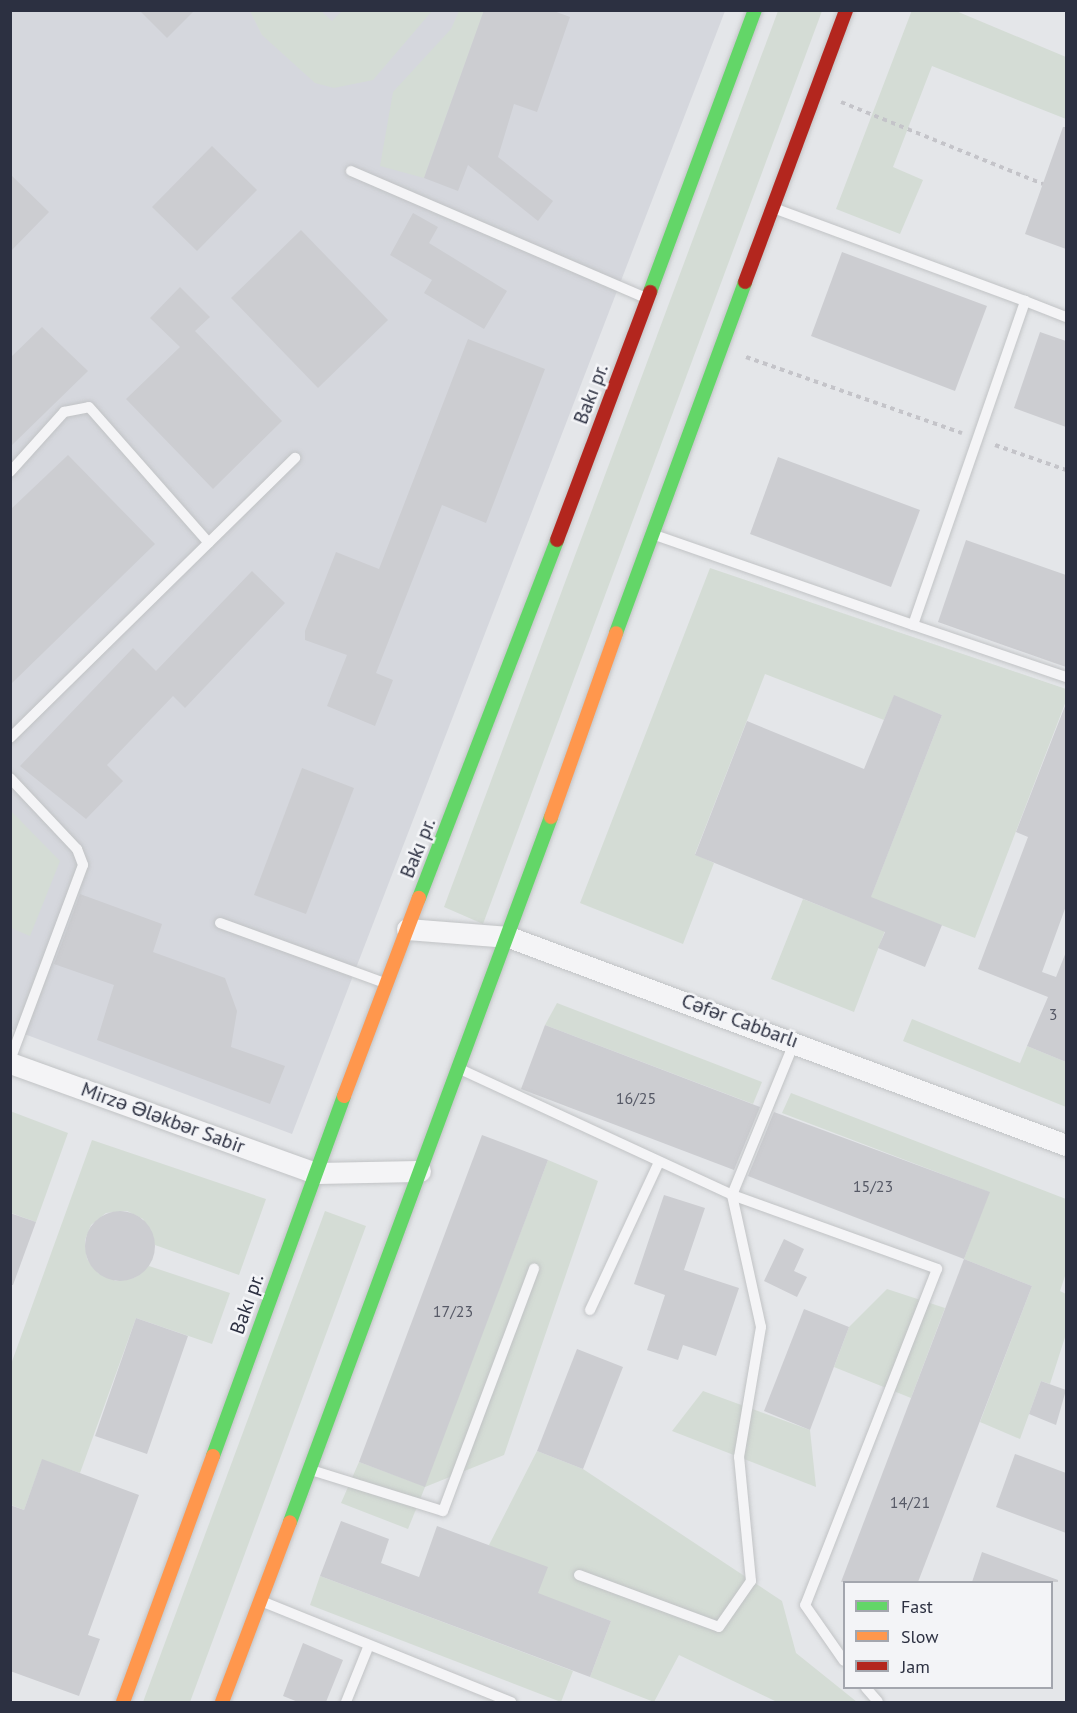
<!DOCTYPE html>
<meta charset="utf-8">
<style>
body{margin:0}
#map{position:relative;width:1077px;height:1713px;overflow:hidden;background:#e4e6e9;font-family:"PT Sans",sans-serif}
div>[style]{position:absolute}
.built>*{inset:0;background:#d5d7dd}
.green>*{inset:0;background:#d4dcd5}
.building>*{inset:0;background:#cccdd1}
.round{border-radius:50%}
.path>*{height:4px;margin-top:-2px;transform-origin:0;background:repeating-linear-gradient(90deg,#c4c4c9 0 4.5px,transparent 0 9px)}
.roads{filter:drop-shadow(0 0 2px #c1c3c5) drop-shadow(0 0 2px #c1c3c5)}
.lane>*{height:10px;margin:-5px;padding:0 5px;transform-origin:5px;border-radius:5px;background:#f4f4f6}
.street>*{height:21px;margin:-10.5px;padding:0 10.5px;transform-origin:10.5px;border-radius:10.5px;background:#f4f4f6}
.fast>*{height:14px;margin:-7px;padding:0 7px;transform-origin:7px;border-radius:7px;background:#63d668}
.slow>*{height:14px;margin:-7px;padding:0 7px;transform-origin:7px;border-radius:7px;background:#ff974d}
.jam>*{height:14px;margin:-7px;padding:0 7px;transform-origin:7px;border-radius:7px;background:#b3261e}
span{translate:-50% -50%;white-space:nowrap;text-align:center;line-height:1.15;-webkit-text-stroke:5px #f3f4f7;paint-order:stroke}
.number-label{font-size:16px;color:#565966}
.number-label span{-webkit-text-stroke-width:0}
.street-label{font-size:20px;color:#2c3041}
.frame{position:absolute;inset:0;border:12px solid #2c3041;pointer-events:none}
.legend{position:absolute;left:843px;top:1581px;width:210px;height:108px;box-sizing:border-box;background:#f3f4f7;border:2px solid #a3a6ae;margin:0;padding:8px 10px;list-style:none;font-size:18px;color:#2c3041}
.legend li{display:flex;align-items:center;gap:12px;height:30px}
.legend b{width:30px;border:2px solid #a3a6ae}
</style>
<div id="map">
<div class="built">
<i style="clip-path:polygon(10px 11px,725px 11px,292px 1134px,11px 1029px)"></i>
</div>
<div class="green">
<i style="clip-path:polygon(912px 10px,956px 11px,1066px 57px,1066px 119px,932px 66px,893px 167px,923px 180px,900px 234px,836px 209px)"></i>
<i style="clip-path:polygon(250px 11px,321px 11px,332px 21px,342px 11px,432px 11px,373px 80px,334px 88px,315px 83px,262px 35px)"></i>
<i style="clip-path:polygon(459px 11px,484px 11px,424px 178px,380px 166px,393px 92px,451px 29px)"></i>
<i style="clip-path:polygon(778px 11px,822px 11px,483px 924px,444px 907px)"></i>
<i style="clip-path:polygon(710px 568px,1066px 689px,1066px 701px,975px 938px,894px 907px,854px 1012px,771px 979px,803px 899px,861px 922px,942px 715px,894px 696px,884px 720px,765px 674px,695px 854px,714px 863px,683px 944px,580px 903px)"></i>
<i style="clip-path:polygon(11px 811px,60px 861px,30px 936px,11px 928px)"></i>
<i style="clip-path:polygon(557px 1003px,762px 1082px,753px 1104px,545px 1025px)"></i>
<i style="clip-path:polygon(912px 1019px,1020px 1063px,1027px 1046px,1066px 1062px,1066px 1107px,903px 1041px)"></i>
<i style="clip-path:polygon(791px 1093px,1066px 1199px,1066px 1273px,1060px 1291px,1066px 1294px,1066px 1334px,1050px 1384px,1041px 1381px,1020px 1439px,980px 1422px,1032px 1286px,964px 1259px,989px 1192px,782px 1113px)"></i>
<i style="clip-path:polygon(10px 1111px,68px 1133px,36px 1222px,11px 1213px)"></i>
<i style="clip-path:polygon(92px 1140px,266px 1199px,239px 1275px,155px 1245px,143px 1219px,127px 1211px,106px 1213px,91px 1225px,85px 1240px,87px 1259px,98px 1273px,116px 1281px,134px 1278px,149px 1266px,230px 1293px,212px 1344px,136px 1318px,80px 1473px,42px 1460px,24px 1510px,11px 1505px,10px 1367px)"></i>
<i style="clip-path:polygon(548px 1160px,598px 1181px,504px 1455px,425px 1487px,408px 1529px,341px 1503px,359px 1462px,424px 1486px)"></i>
<i style="clip-path:polygon(325px 1211px,366px 1226px,190px 1702px,143px 1702px)"></i>
<i style="clip-path:polygon(887px 1289px,945px 1308px,911px 1398px,834px 1367px,849px 1327px)"></i>
<i style="clip-path:polygon(703px 1391px,810px 1430px,816px 1487px,672px 1431px)"></i>
<i style="clip-path:polygon(537px 1451px,583px 1469px,782px 1601px,796px 1653px,857px 1702px,777px 1702px,679px 1655px,654px 1702px,590px 1677px,611px 1621px,571px 1606px,562px 1630px,489px 1545px)"></i>
<i style="clip-path:polygon(320px 1576px,573px 1671px,561px 1702px,310px 1605px)"></i>
</div>
<div class="building">
<i style="clip-path:polygon(139px 10px,195px 10px,167px 38px)"></i>
<i style="clip-path:polygon(484px 10px,551px 10px,570px 17px,537px 112px,514px 104px,498px 157px,553px 201px,538px 221px,468px 165px,458px 191px,424px 178px)"></i>
<i style="clip-path:polygon(1063px 127px,1066px 127px,1066px 249px,1025px 234px)"></i>
<i style="clip-path:polygon(212px 146px,257px 190px,197px 251px,152px 207px)"></i>
<i style="clip-path:polygon(10px 174px,49px 212px,10px 252px)"></i>
<i style="clip-path:polygon(413px 213px,438px 227px,429px 243px,507px 291px,484px 329px,424px 293px,432px 280px,390px 255px)"></i>
<i style="clip-path:polygon(301px 230px,388px 320px,318px 388px,231px 298px)"></i>
<i style="clip-path:polygon(842px 252px,987px 306px,955px 391px,811px 336px)"></i>
<i style="clip-path:polygon(180px 287px,210px 317px,195px 331px,282px 421px,213px 489px,126px 399px,180px 347px,150px 318px)"></i>
<i style="clip-path:polygon(42px 327px,88px 371px,10px 447px,10px 358px)"></i>
<i style="clip-path:polygon(1040px 332px,1066px 341px,1066px 427px,1014px 408px)"></i>
<i style="clip-path:polygon(468px 339px,545px 369px,486px 523px,442px 505px,376px 673px,393px 680px,375px 726px,327px 706px,347px 655px,305px 640px,305px 631px,336px 552px,379px 569px)"></i>
<i style="clip-path:polygon(68px 455px,155px 544px,10px 685px,10px 510px)"></i>
<i style="clip-path:polygon(778px 457px,920px 510px,891px 587px,750px 534px)"></i>
<i style="clip-path:polygon(966px 540px,1066px 575px,1066px 667px,938px 622px)"></i>
<i style="clip-path:polygon(252px 571px,285px 603px,185px 708px,173px 696px,107px 765px,123px 781px,86px 819px,20px 766px,133px 648px,156px 671px)"></i>
<i style="clip-path:polygon(894px 695px,942px 715px,871px 897px,942px 925px,925px 967px,878px 948px,885px 932px,695px 855px,747px 721px,864px 769px)"></i>
<i style="clip-path:polygon(1065px 706px,1066px 906px,1042px 972px,1056px 977px,1066px 952px,1066px 1062px,1027px 1046px,1048px 997px,978px 969px,1028px 837px,1016px 832px)"></i>
<i style="clip-path:polygon(302px 768px,354px 788px,306px 914px,254px 895px)"></i>
<i style="clip-path:polygon(80px 894px,162px 924px,153px 952px,225px 978px,237px 1011px,231px 1047px,285px 1066px,270px 1104px,97px 1040px,114px 985px,54px 964px)"></i>
<i style="clip-path:polygon(545px 1025px,760px 1107px,734px 1170px,521px 1089px)"></i>
<i style="clip-path:polygon(774px 1112px,990px 1192px,964px 1259px,748px 1176px)"></i>
<i style="clip-path:polygon(482px 1135px,548px 1160px,425px 1487px,359px 1462px)"></i>
<i style="clip-path:polygon(664px 1195px,705px 1208px,684px 1270px,739px 1288px,716px 1356px,683px 1345px,678px 1360px,647px 1350px,665px 1295px,634px 1284px)"></i>
<i class="round" style="left:85px;top:1211px;width:70px;height:70px"></i>
<i style="clip-path:polygon(10px 1213px,36px 1222px,13px 1285px,10px 1285px)"></i>
<i style="clip-path:polygon(784px 1239px,804px 1249px,794px 1271px,807px 1277px,797px 1297px,764px 1281px)"></i>
<i style="clip-path:polygon(964px 1259px,1032px 1286px,918px 1582px,841px 1582px)"></i>
<i style="clip-path:polygon(804px 1309px,849px 1327px,810px 1430px,764px 1411px)"></i>
<i style="clip-path:polygon(136px 1318px,188px 1336px,147px 1454px,95px 1436px)"></i>
<i style="clip-path:polygon(577px 1349px,623px 1367px,583px 1469px,537px 1451px)"></i>
<i style="clip-path:polygon(1041px 1381px,1066px 1390px,1056px 1425px,1029px 1414px)"></i>
<i style="clip-path:polygon(1015px 1454px,1066px 1473px,1066px 1533px,996px 1507px)"></i>
<i style="clip-path:polygon(42px 1459px,139px 1495px,88px 1635px,100px 1639px,79px 1696px,10px 1671px,10px 1505px,24px 1510px)"></i>
<i style="clip-path:polygon(341px 1521px,389px 1539px,381px 1563px,419px 1577px,437px 1526px,548px 1567px,538px 1593px,611px 1621px,590px 1677px,320px 1576px)"></i>
<i style="clip-path:polygon(982px 1552px,1058px 1580px,1058px 1582px,972px 1582px)"></i>
<i style="clip-path:polygon(303px 1643px,343px 1660px,326px 1702px,298px 1702px,283px 1696px)"></i>
</div>
<div class="path">
<i style="left:841px;top:102px;width:218px;rotate:22.1deg"></i>
<i style="left:746px;top:357px;width:229px;rotate:19.4deg"></i>
<i style="left:995px;top:445px;width:75px;rotate:19.4deg"></i>
</div>
<div class="roads">
<div class="lane">
<i style="left:351px;top:171px;width:319px;rotate:23.3deg"></i>
<i style="left:1025px;top:301px;width:44px;rotate:21.3deg"></i>
<i style="left:10px;top:472px;width:81px;rotate:-48deg"></i>
<i style="left:64px;top:412px;width:25px;rotate:-11deg"></i>
<i style="left:89px;top:407px;width:181px;rotate:48.6deg"></i>
<i style="left:652px;top:534px;width:276px;rotate:19.2deg"></i>
<i style="left:913px;top:625px;width:343px;rotate:-70.9deg"></i>
<i style="left:1025px;top:301px;width:269px;rotate:-159.7deg"></i>
<i style="left:913px;top:625px;width:162px;rotate:18.8deg"></i>
<i style="left:10px;top:738px;width:400px;rotate:-44.5deg"></i>
<i style="left:10px;top:778px;width:98px;rotate:46.7deg"></i>
<i style="left:77px;top:849px;width:17px;rotate:69deg"></i>
<i style="left:83px;top:865px;width:208px;rotate:110.5deg"></i>
<i style="left:220px;top:923px;width:172px;rotate:20deg"></i>
<i style="left:462px;top:1070px;width:298px;rotate:24.8deg"></i>
<i style="left:732px;top:1195px;width:166px;rotate:-67.8deg"></i>
<i style="left:590px;top:1310px;width:163px;rotate:-65deg"></i>
<i style="left:311px;top:1470px;width:138px;rotate:17.3deg"></i>
<i style="left:443px;top:1511px;width:259px;rotate:-69.4deg"></i>
<i style="left:579px;top:1575px;width:149px;rotate:20.4deg"></i>
<i style="left:719px;top:1627px;width:56px;rotate:-55.2deg"></i>
<i style="left:751px;top:1581px;width:125px;rotate:-95.5deg"></i>
<i style="left:739px;top:1457px;width:132px;rotate:-80.4deg"></i>
<i style="left:761px;top:1327px;width:135px;rotate:-102.4deg"></i>
<i style="left:732px;top:1195px;width:218px;rotate:19.8deg"></i>
<i style="left:937px;top:1269px;width:361px;rotate:111.4deg"></i>
<i style="left:805px;top:1605px;width:68px;rotate:55.1deg"></i>
<i style="left:261px;top:1601px;width:270px;rotate:22deg"></i>
<i style="left:866px;top:1688px;width:18px;rotate:49deg"></i>
<i style="left:346px;top:1702px;width:61px;rotate:-68deg"></i>
</div>
<div class="street">
<i style="left:407px;top:929px;width:102px;rotate:4.5deg"></i>
<i style="left:509px;top:937px;width:595px;rotate:20.48deg"></i>
<i style="left:10px;top:1063px;width:324px;rotate:19.8deg"></i>
<i style="left:315px;top:1173px;width:105px;rotate:-1.1deg"></i>
</div>
<div class="fast">
<i style="left:650px;top:292px;width:301px;rotate:-69.6deg"></i>
<i style="left:616px;top:633px;width:374px;rotate:-69.8deg"></i>
<i style="left:419px;top:898px;width:384px;rotate:-68.9deg"></i>
<i style="left:213px;top:1456px;width:383px;rotate:-70deg"></i>
<i style="left:290px;top:1522px;width:752px;rotate:-69.68deg"></i>
</div>
<div class="slow">
<i style="left:551px;top:817px;width:195px;rotate:-70.5deg"></i>
<i style="left:344px;top:1096px;width:212px;rotate:-69.3deg"></i>
<i style="left:123px;top:1702px;width:262px;rotate:-69.9deg"></i>
<i style="left:222px;top:1702px;width:192px;rotate:-69.3deg"></i>
</div>
<div class="jam">
<i style="left:745px;top:282px;width:290px;rotate:-69.6deg"></i>
<i style="left:557px;top:540px;width:265px;rotate:-69.4deg"></i>
</div>
</div>
<div class="number-label">
<span style="left:1053px;top:1014px">3</span>
<span style="left:636px;top:1098px">16/25</span>
<span style="left:873px;top:1186px">15/23</span>
<span style="left:453px;top:1311px">17/23</span>
<span style="left:910px;top:1502px">14/21</span>
</div>
<div class="street-label">
<span style="left:591px;top:394px;rotate:-69deg">Bakı pr.</span>
<span style="left:418px;top:848px;rotate:-68deg">Bakı pr.</span>
<span style="left:740px;top:1021px;rotate:20deg">Cəfər Cabbarlı</span>
<span style="left:163px;top:1118px;rotate:20deg">Mirzə Ələkbər Sabir</span>
<span style="left:247px;top:1304px;rotate:-70deg">Bakı pr.</span>
</div>
<div class="frame"></div>
<ul class="legend">
<li><b style="height:8px;background:#63d668"></b>Fast</li>
<li><b style="height:8px;background:#ff974d"></b>Slow</li>
<li><b style="height:8px;background:#b3261e"></b>Jam</li>
</ul>
</div>
